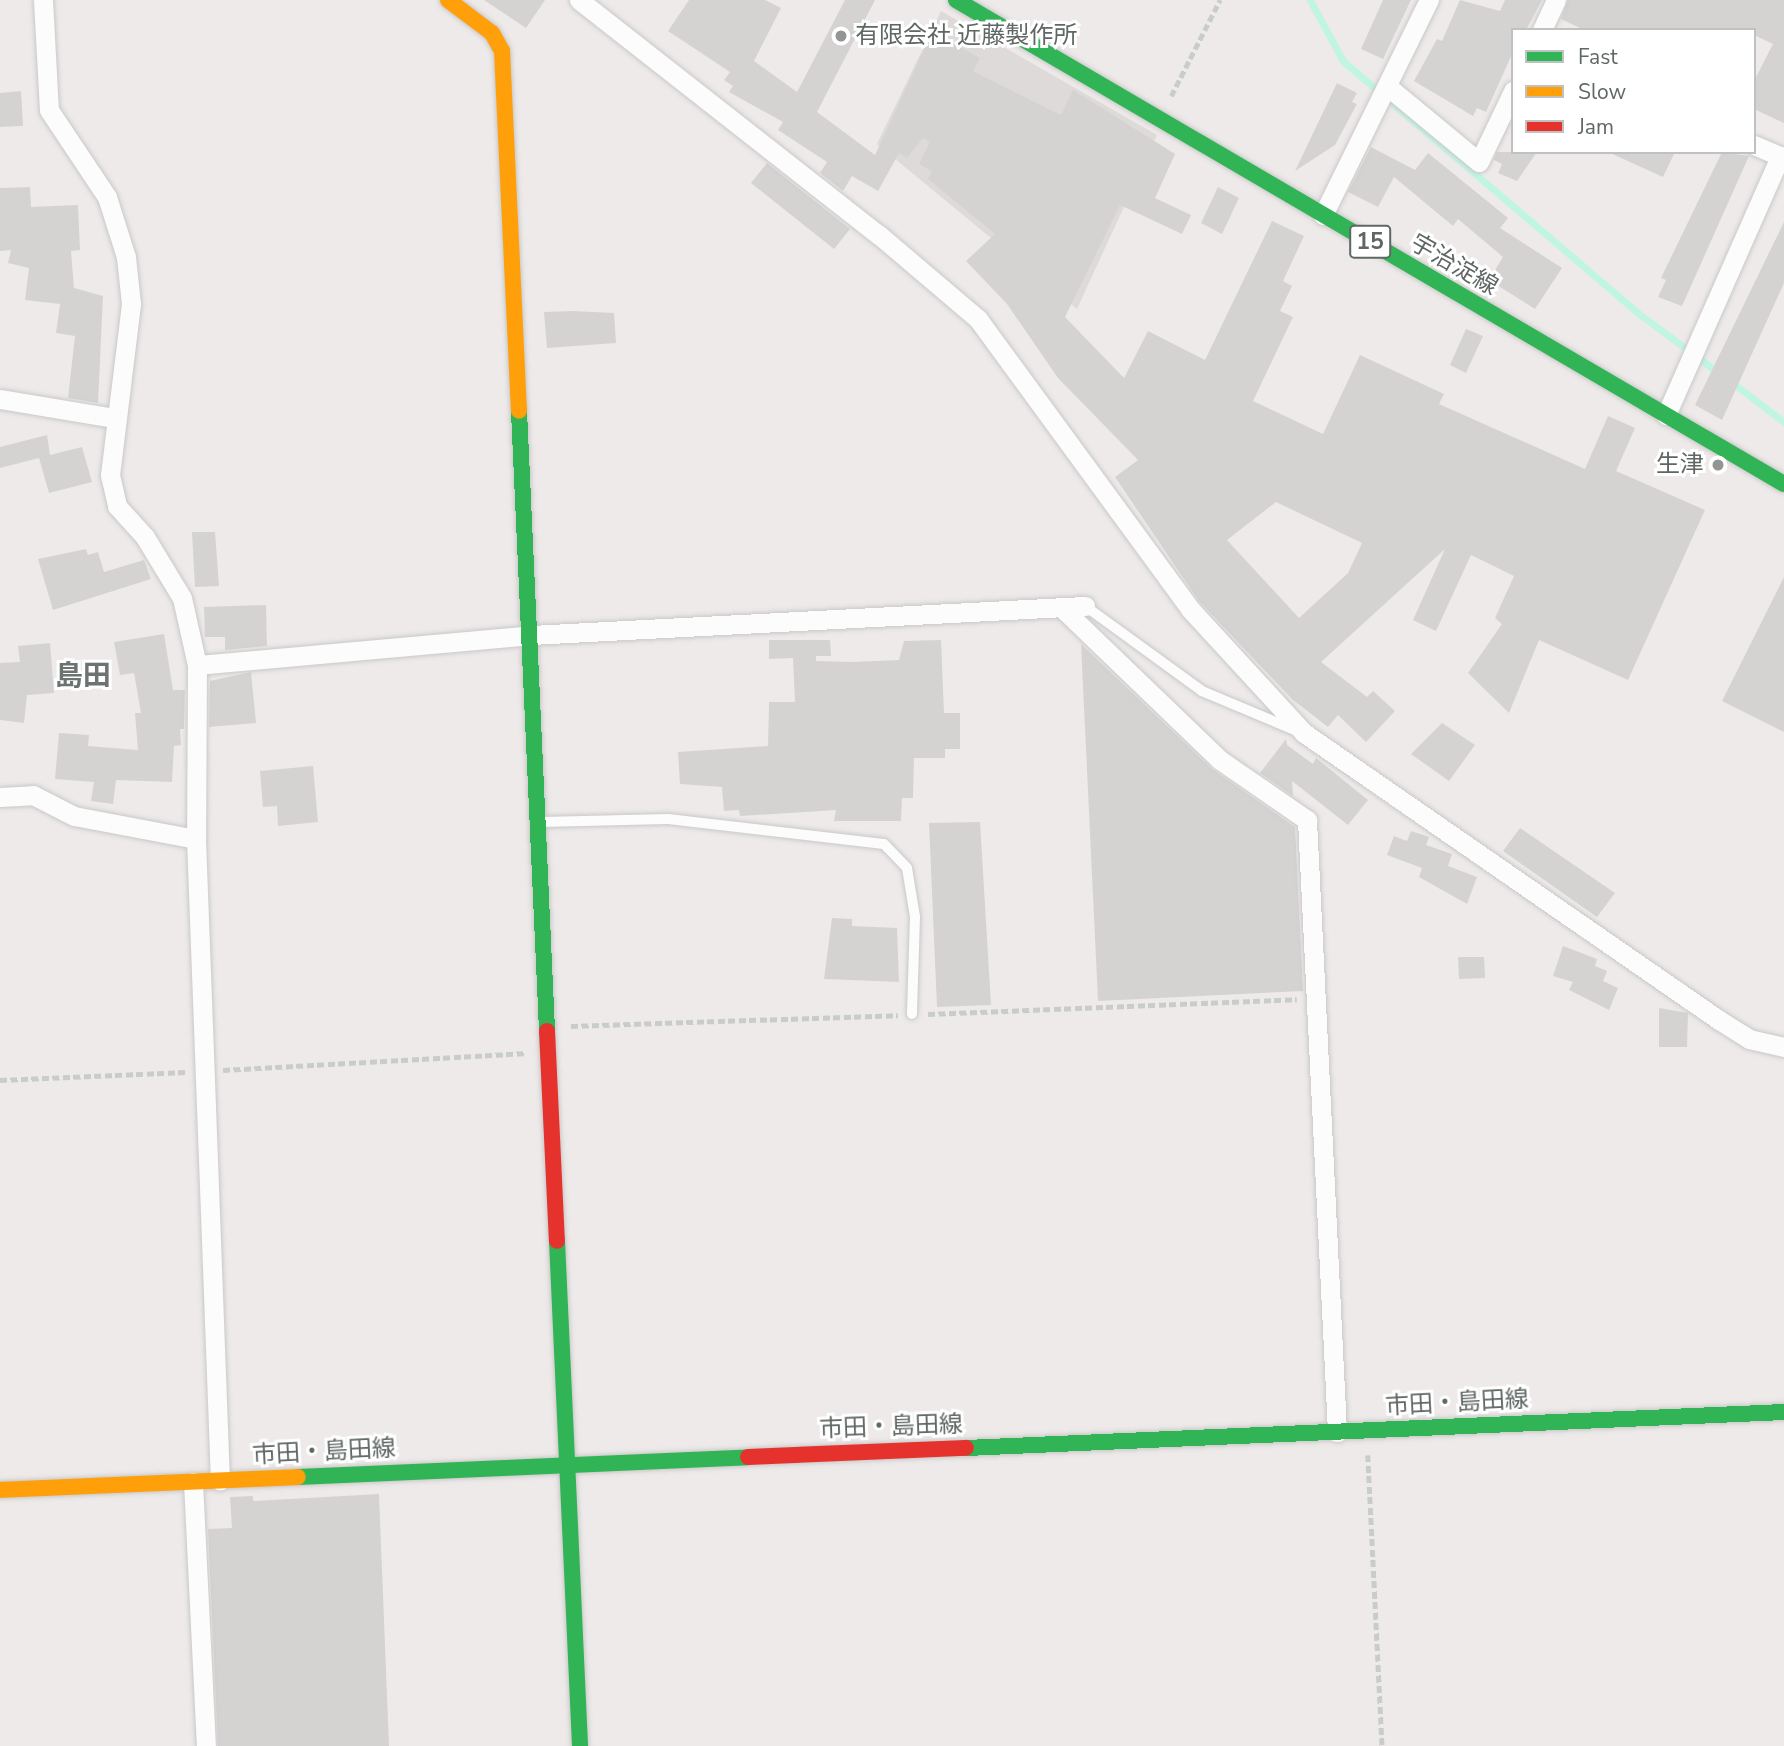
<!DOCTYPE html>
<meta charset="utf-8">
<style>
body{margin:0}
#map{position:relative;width:1784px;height:1746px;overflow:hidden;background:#eeeaea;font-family:"Nunito Sans","Noto Sans JP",sans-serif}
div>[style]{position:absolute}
.industrial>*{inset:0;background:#dedada}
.stream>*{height:7px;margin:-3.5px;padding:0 3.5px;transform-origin:3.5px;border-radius:3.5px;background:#c1f5e3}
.building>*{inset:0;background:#d5d3d2}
.path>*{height:4.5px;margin-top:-2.25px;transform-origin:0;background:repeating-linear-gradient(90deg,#c9cdc8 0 7px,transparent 0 10.5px)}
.roads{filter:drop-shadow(0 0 2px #c9c8c8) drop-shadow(0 0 2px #c9c8c8)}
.lane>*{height:10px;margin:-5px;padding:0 5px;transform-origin:5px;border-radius:5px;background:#fcfcfc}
.street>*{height:19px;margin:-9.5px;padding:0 9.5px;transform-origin:9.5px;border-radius:9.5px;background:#fcfcfc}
.fast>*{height:16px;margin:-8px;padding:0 8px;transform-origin:8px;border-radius:8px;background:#30b455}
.slow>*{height:16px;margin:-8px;padding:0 8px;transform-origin:8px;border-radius:8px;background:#ff9f0a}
.jam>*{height:16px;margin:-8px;padding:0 8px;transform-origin:8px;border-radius:8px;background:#e5322d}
.dots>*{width:19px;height:19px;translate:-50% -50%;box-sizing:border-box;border:4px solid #fff;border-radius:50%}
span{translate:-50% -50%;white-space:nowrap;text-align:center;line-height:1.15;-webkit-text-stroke:6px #fff;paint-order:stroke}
.shield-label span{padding:2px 5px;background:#fff;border:2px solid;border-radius:5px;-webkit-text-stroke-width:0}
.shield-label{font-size:23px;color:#5f6765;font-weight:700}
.poi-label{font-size:24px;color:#5f6765}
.left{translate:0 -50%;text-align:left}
.right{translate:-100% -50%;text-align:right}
.street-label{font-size:24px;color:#5f6765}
.quarter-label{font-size:28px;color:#6b7471;font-weight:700}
.legend{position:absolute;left:1511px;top:28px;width:245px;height:126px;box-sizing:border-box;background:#fff;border:2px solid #bfc2c1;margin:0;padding:9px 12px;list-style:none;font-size:21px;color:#5f6765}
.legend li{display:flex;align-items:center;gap:14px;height:35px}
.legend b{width:35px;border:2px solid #bfc2c1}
</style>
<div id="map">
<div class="industrial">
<i style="clip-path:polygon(941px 11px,1157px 135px,1077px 309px,877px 144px)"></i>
</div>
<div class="stream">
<i style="left:1310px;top:0;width:69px;rotate:61.6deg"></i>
<i style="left:1343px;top:61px;width:393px;rotate:40.5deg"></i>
<i style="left:1642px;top:316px;width:97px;rotate:36.6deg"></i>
<i style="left:1730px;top:381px;width:68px;rotate:37.2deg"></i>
</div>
<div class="building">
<i style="clip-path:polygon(484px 0,545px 0,526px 28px)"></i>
<i style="clip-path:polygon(evenodd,689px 0,765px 0,781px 8px,754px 61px,797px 92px,845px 0,875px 0,817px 112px,875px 155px,932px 32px,980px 58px,973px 71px,1061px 115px,1073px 90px,1175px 154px,1155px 198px,1191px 215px,1182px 234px,1120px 205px,1065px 317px,1124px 378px,1148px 331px,1205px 360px,1272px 221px,1304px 236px,1283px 281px,1292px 286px,1280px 311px,1293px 317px,1253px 401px,1323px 434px,1360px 355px,1444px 394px,1439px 404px,1585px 469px,1608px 416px,1635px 428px,1616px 471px,1705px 510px,1628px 680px,1539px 640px,1509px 713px,1468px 673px,1502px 624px,1495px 618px,1514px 576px,1471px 555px,1436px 631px,1413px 620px,1445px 549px,1321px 662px,1367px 697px,1373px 691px,1395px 711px,1366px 742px,1338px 715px,1328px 727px,1293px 700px,1199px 601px,1115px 477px,1138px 460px,1058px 378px,1007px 304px,966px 261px,995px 234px,928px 179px,932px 171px,919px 164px,930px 142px,923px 138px,907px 158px,899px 153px,878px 191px,852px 176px,843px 191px,820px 173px,827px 162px,778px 130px,783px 122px,729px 92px,733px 86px,724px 80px,730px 72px,668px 31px,689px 0,1276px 502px,1362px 543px,1348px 573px,1299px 618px,1227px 540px,1276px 502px)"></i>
<i style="clip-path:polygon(1383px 0,1411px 0,1383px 59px,1361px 49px)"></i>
<i style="clip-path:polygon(1460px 0,1500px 11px,1505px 0,1542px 0,1526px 30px,1513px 30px,1513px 52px,1486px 112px,1477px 108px,1473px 116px,1414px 81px,1437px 39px,1442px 41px)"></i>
<i style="clip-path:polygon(1568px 0,1784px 0,1784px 123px,1754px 109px,1754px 81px,1773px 44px,1754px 35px,1754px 30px,1584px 30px,1561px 19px)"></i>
<i style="clip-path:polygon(1337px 83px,1357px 93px,1352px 102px,1357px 104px,1335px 145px,1295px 171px)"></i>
<i style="clip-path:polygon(21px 91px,23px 126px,0 127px,0 93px)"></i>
<i style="clip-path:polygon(1371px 147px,1415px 170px,1428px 153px,1508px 218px,1500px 228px,1562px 268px,1535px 309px,1489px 280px,1503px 257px,1458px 219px,1453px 226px,1394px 177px,1378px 207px,1348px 192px)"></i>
<i style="clip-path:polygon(1497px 152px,1537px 152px,1517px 181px,1498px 173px,1502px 164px,1494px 160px)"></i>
<i style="clip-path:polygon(1608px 152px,1675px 152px,1663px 177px)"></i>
<i style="clip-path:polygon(1722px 152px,1749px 156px,1682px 306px,1658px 297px,1666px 280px,1661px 278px)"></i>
<i style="clip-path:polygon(767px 163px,850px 229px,834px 249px,751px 183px)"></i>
<i style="clip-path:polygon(30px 187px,31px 207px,78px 205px,80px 250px,71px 251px,74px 288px,103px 296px,98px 403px,68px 398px,75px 336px,56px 333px,60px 304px,25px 300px,29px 268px,8px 263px,11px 250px,0 251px,0 188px)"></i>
<i style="clip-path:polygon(1218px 187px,1239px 198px,1222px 234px,1201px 223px)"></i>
<i style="clip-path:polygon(1784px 222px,1784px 283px,1722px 420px,1695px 405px)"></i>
<i style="clip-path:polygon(573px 311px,614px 313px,616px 343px,547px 348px,544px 312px)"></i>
<i style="clip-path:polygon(1466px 329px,1483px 336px,1466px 373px,1450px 365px)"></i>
<i style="clip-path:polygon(47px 435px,50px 455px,82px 447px,92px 482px,49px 493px,39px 458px,0 468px,0 447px)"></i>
<i style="clip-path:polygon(192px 532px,215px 532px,219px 586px,195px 587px)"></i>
<i style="clip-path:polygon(86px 549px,88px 555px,98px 552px,104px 572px,144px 560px,151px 579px,53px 610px,38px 559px)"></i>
<i style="clip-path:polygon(1784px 577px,1784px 732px,1722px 701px)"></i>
<i style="clip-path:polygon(266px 605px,267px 646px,225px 650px,225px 637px,205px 637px,204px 607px)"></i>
<i style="clip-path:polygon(164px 634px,173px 690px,185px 690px,184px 729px,180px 729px,181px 745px,174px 746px,172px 782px,116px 780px,113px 804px,91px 801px,94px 782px,55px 779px,59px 733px,89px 735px,88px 746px,138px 750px,135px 713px,141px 713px,134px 673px,120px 675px,114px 642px)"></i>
<i style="clip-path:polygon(769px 640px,830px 640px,831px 656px,816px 656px,816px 661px,852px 662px,899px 660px,904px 641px,941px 640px,944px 713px,960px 713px,960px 749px,945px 749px,945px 758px,914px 758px,913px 798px,902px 798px,901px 821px,834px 821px,836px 810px,740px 816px,739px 810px,724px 811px,722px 787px,680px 784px,678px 752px,768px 746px,769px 702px,795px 702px,793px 658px,769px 659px)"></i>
<i style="clip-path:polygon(50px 643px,54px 693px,27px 695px,24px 723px,0 720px,0 663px,20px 662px,18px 646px)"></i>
<i style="clip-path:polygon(1081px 644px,1212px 769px,1295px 827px,1303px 991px,1098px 1001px)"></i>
<i style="clip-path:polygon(251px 672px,256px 723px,209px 727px,210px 681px)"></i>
<i style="clip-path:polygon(1442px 723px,1475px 745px,1449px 781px,1411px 754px)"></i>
<i style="clip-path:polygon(1286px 739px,1287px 745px,1313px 764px,1316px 758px,1368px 800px,1348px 825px,1292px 781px,1293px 796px,1260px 773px)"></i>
<i style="clip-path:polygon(313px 766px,318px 822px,278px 826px,277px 806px,263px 807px,260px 771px)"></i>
<i style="clip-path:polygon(980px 822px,991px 1005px,937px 1007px,929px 823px)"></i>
<i style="clip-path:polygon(1520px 828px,1615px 893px,1597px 917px,1503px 851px)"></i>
<i style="clip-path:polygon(1411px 831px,1429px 837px,1426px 845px,1452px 854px,1448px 866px,1477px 877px,1467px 904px,1419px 877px,1422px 868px,1387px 855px,1394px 836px,1407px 841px)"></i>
<i style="clip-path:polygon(832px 918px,852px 919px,852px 926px,897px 928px,899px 982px,824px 979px)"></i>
<i style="clip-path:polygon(1563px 946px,1597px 959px,1595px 966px,1607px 971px,1603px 981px,1618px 988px,1609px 1010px,1569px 990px,1573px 982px,1553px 976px)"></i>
<i style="clip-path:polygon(1458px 957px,1484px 957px,1485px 978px,1459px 979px)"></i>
<i style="clip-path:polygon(1659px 1008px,1688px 1013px,1687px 1047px,1659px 1047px)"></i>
<i style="clip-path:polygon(379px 1494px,389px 1746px,218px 1746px,208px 1529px,232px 1528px,230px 1497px,253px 1496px,253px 1501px)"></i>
</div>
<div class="path">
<i style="left:1171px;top:96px;width:108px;rotate:-63deg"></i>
<i style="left:928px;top:1014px;width:369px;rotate:-2.3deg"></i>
<i style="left:571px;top:1026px;width:327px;rotate:-1.9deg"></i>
<i style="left:223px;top:1070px;width:302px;rotate:-3.2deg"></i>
<i style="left:0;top:1080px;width:186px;rotate:-2.5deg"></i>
<i style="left:1368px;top:1455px;width:291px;rotate:87.2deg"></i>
</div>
<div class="roads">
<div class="lane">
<i style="left:1085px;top:606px;width:145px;rotate:36deg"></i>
<i style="left:1202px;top:691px;width:103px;rotate:22.8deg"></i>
<i style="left:541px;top:822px;width:127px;rotate:-1.4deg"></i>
<i style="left:668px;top:819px;width:217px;rotate:6.6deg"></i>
<i style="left:884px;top:844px;width:33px;rotate:46deg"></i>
<i style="left:907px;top:868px;width:50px;rotate:80.7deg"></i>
<i style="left:915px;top:917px;width:97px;rotate:91.8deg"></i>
</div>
<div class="street">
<i style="left:43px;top:0;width:110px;rotate:86.9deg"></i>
<i style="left:49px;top:110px;width:105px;rotate:56.3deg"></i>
<i style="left:107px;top:197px;width:63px;rotate:72.4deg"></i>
<i style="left:126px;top:257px;width:47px;rotate:83.9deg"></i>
<i style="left:131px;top:304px;width:172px;rotate:97deg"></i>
<i style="left:110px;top:475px;width:32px;rotate:77deg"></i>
<i style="left:117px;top:506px;width:42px;rotate:47.9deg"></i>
<i style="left:145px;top:537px;width:71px;rotate:58.8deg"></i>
<i style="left:182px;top:598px;width:69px;rotate:77.4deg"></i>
<i style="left:197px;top:665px;width:174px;rotate:90.3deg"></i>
<i style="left:196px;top:839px;width:642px;rotate:87.86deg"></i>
<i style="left:579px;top:0;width:381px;rotate:38.1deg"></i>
<i style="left:879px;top:235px;width:130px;rotate:40.3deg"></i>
<i style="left:978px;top:319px;width:359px;rotate:53.8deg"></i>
<i style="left:1190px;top:609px;width:168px;rotate:47.4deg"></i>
<i style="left:1304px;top:733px;width:505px;rotate:34.67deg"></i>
<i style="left:1719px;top:1020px;width:36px;rotate:32deg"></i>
<i style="left:1749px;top:1039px;width:36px;rotate:13deg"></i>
<i style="left:1542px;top:30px;width:33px;rotate:-65deg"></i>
<i style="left:1387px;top:86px;width:119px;rotate:39.6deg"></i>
<i style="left:1479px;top:162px;width:79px;rotate:-64.4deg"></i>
<i style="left:1754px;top:145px;width:33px;rotate:23deg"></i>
<i style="left:1323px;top:215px;width:240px;rotate:-63.8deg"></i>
<i style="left:0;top:399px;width:116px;rotate:9.5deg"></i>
<i style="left:1666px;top:415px;width:283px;rotate:-66.2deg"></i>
<i style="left:1062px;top:608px;width:219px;rotate:43.9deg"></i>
<i style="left:1220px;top:760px;width:106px;rotate:34.6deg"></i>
<i style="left:1307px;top:820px;width:613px;rotate:87.19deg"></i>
<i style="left:197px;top:665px;width:335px;rotate:-5.1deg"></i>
<i style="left:531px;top:635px;width:555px;rotate:-3deg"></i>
<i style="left:0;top:797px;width:33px;rotate:-3deg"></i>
<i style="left:33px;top:795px;width:46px;rotate:27.1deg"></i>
<i style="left:74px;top:816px;width:124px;rotate:10.7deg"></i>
<i style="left:193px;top:1482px;width:264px;rotate:87.2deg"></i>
</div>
<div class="fast">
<i style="left:956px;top:0;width:959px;rotate:30.31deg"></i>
<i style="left:519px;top:411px;width:621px;rotate:87.41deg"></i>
<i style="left:557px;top:1241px;width:506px;rotate:87.39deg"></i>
<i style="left:966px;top:1448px;width:819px;rotate:-2.52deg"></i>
<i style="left:298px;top:1477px;width:450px;rotate:-2.5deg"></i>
</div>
<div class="slow">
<i style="left:448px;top:0;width:55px;rotate:36.9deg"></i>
<i style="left:492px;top:33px;width:21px;rotate:61deg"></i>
<i style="left:502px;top:51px;width:360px;rotate:87.3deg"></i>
<i style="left:0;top:1490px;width:298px;rotate:-2.5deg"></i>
</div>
<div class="jam">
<i style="left:547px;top:1031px;width:210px;rotate:87.3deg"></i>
<i style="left:748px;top:1457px;width:218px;rotate:-2.4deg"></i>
</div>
</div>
<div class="dots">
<i style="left:841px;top:36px;background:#919594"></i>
<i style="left:1718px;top:465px;background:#919594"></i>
</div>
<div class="shield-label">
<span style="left:1370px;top:242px">15</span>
</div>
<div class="poi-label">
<span class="left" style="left:855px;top:36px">有限会社 近藤製作所</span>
<span class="right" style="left:1704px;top:465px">生津</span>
</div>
<div class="street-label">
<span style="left:1454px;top:265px;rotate:30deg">宇治淀線</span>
<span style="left:1457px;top:1403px;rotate:-3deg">市田・島田線</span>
<span style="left:891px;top:1427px;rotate:-2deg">市田・島田線</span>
<span style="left:324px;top:1452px;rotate:-3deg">市田・島田線</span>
</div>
<div class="quarter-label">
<span style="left:83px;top:676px">島田</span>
</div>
<ul class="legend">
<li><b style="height:9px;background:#30b455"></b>Fast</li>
<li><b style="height:9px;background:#ff9f0a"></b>Slow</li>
<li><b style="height:9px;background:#e5322d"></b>Jam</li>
</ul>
</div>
